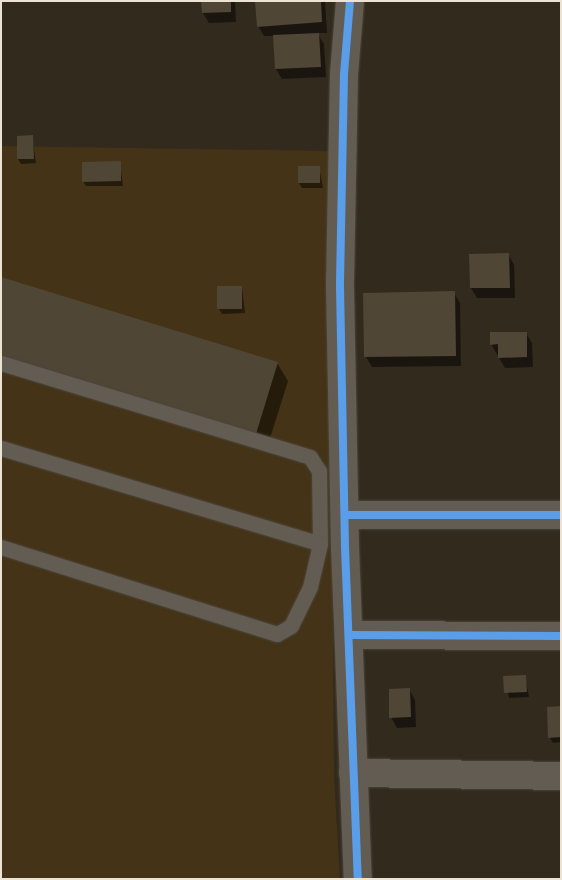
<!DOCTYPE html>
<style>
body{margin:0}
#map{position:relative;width:562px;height:880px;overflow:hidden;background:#322a1d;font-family:Signika,sans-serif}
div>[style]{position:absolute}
.built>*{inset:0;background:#443316}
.shadow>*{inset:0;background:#0007}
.building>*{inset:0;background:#504636}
.roads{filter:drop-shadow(0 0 1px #4b453a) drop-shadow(0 0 1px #4b453a)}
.service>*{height:15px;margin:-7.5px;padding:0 7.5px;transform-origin:7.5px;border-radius:7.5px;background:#625c53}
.minor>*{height:28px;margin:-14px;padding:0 14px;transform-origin:14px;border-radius:14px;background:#625c53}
.cycleway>*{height:8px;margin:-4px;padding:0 4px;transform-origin:4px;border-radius:4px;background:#5a9eea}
span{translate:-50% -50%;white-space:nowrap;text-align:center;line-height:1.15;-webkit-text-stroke:4px #1c160b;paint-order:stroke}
.frame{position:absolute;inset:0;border:2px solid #ece3d5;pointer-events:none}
</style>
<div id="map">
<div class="built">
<i style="clip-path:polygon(1px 146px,329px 151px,334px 777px,340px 879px,1px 879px)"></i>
</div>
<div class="shadow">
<i style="clip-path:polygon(202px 1px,235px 1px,236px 22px,209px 23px,203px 13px)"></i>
<i style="clip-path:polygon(256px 1px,325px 1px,327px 33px,317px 33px,324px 44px,326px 77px,282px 79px,276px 69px,274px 36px,264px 36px,258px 26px)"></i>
<i style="clip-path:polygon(32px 136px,36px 163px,21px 164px,18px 159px)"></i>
<i style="clip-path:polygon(120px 163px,123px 186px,86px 186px,83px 181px)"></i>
<i style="clip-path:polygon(319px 167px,323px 188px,302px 188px,299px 183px)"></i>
<i style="clip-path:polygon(508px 254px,514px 265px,515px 298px,477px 298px,471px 288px)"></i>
<i style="clip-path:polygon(242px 287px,245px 313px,222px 314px,219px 309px)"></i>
<i style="clip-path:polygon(454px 293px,460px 303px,461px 366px,372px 367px,366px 357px)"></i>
<i style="clip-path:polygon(526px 333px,532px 343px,533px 367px,505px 368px,491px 344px)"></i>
<i style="clip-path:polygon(277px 363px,288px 381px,266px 451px,1px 370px)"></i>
<i style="clip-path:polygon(525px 676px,529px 697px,509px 698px,505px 677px)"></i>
<i style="clip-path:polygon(409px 689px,415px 700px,416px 727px,397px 728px,391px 717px)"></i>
<i style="clip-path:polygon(561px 708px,561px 742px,553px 743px,550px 738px)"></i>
</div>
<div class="building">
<i style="clip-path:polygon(201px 1px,231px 1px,231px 12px,202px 13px)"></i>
<i style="clip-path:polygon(255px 1px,321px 1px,322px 22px,257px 27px)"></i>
<i style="clip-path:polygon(319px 33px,321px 67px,275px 69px,273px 35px)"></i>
<i style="clip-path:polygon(33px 135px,34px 159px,17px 159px,17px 136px)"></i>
<i style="clip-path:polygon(121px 161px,121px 181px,82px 182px,82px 162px)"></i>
<i style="clip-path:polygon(298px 166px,320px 166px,320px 183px,298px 183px)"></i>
<i style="clip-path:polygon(509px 253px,510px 288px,470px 288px,469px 254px)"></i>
<i style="clip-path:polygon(1px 277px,278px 362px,256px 434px,1px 356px)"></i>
<i style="clip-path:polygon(217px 286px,242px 286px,242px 309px,217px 309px)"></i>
<i style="clip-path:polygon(455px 291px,456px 356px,364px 357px,363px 293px)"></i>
<i style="clip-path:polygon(490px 332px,527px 332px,527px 357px,498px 358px,498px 344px,490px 345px)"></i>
<i style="clip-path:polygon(526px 675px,527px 692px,504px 693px,503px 676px)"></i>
<i style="clip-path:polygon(410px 688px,411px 717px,389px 718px,389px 689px)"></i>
<i style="clip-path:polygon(561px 706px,561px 737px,548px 738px,547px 707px)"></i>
</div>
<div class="roads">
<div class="service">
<i style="left:1px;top:363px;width:323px;rotate:16.9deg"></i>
<i style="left:310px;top:457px;width:17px;rotate:57deg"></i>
<i style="left:319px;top:471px;width:73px;rotate:89.2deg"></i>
<i style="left:320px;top:544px;width:44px;rotate:103.1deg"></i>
<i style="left:310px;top:587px;width:43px;rotate:116deg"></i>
<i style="left:291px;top:626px;width:16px;rotate:150deg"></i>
<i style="left:277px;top:634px;width:289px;rotate:-162.5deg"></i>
<i style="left:1px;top:448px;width:333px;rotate:16.7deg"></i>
</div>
<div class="minor">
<i style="left:350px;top:1px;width:73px;rotate:94.7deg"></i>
<i style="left:344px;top:74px;width:213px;rotate:91.1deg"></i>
<i style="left:340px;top:287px;width:260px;rotate:88.9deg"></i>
<i style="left:345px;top:547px;width:332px;rotate:87.8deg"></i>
<i style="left:345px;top:515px;width:216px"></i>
<i style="left:349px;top:635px;width:212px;rotate:0.3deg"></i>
<i style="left:353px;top:773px;width:208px;rotate:0.8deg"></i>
</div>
</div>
<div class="cycleway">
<i style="left:350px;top:1px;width:73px;rotate:94.7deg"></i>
<i style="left:344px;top:74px;width:213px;rotate:91.1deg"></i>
<i style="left:340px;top:287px;width:260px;rotate:88.9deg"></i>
<i style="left:345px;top:547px;width:332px;rotate:87.8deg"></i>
<i style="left:345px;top:515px;width:216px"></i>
<i style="left:349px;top:635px;width:212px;rotate:0.3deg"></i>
</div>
<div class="frame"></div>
</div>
